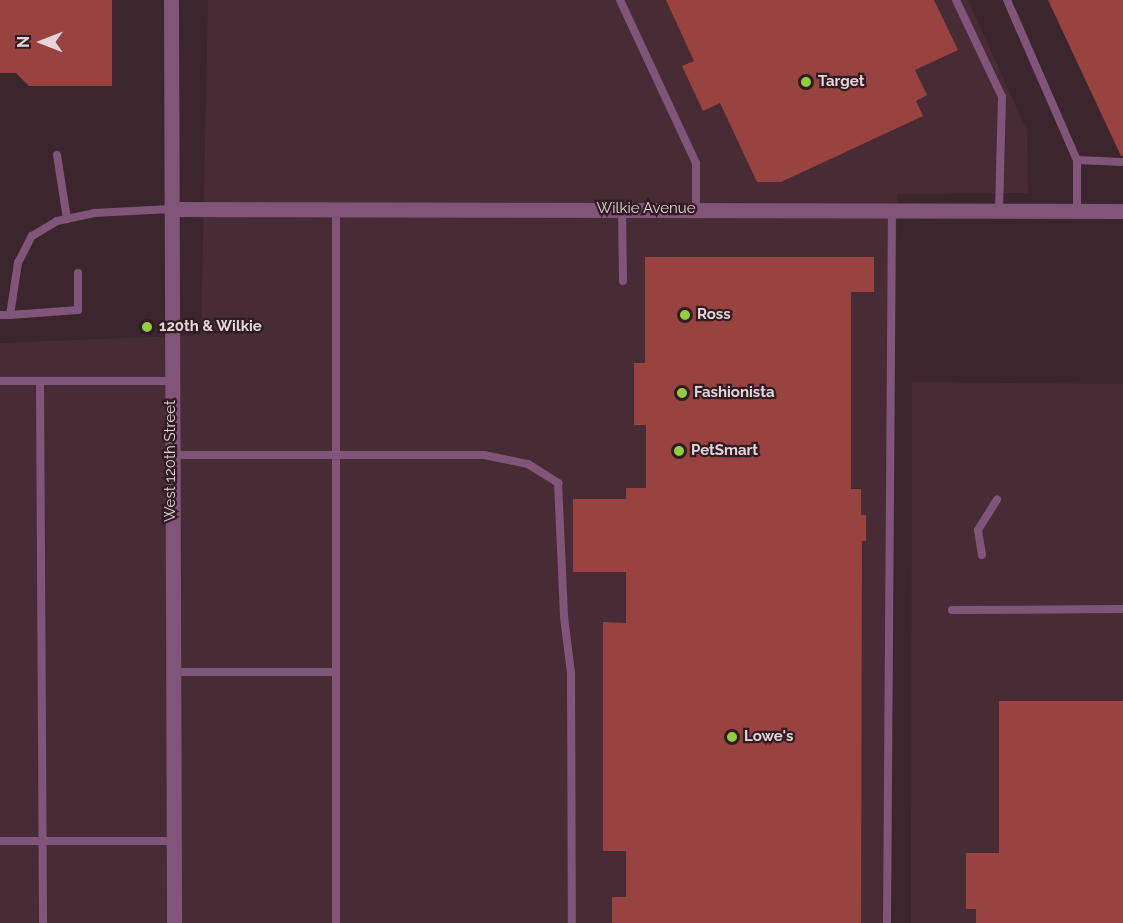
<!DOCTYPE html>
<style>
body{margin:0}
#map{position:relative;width:1123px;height:923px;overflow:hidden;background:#3a262c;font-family:Raleway,sans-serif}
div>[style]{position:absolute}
.built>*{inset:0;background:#472c35}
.building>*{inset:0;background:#98433f}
.service>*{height:8px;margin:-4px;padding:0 4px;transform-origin:4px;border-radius:4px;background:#815579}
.minor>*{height:15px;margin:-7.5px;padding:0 7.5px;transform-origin:7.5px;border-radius:7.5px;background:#815579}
.tertiary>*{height:15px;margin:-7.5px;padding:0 7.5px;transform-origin:7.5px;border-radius:7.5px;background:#815579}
.dots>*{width:16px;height:16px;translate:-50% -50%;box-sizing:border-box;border:3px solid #301c22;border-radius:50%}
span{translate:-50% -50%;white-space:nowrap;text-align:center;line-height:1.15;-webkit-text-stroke:4.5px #301c22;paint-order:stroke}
.poi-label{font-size:15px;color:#e3d5d9;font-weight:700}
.left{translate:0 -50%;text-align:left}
.street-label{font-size:15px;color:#e3d5d9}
.north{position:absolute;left:12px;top:12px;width:60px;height:60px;-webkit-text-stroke:4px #301c22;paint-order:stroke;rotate:270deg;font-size:16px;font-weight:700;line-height:24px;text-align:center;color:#e3d5d9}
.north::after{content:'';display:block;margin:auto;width:21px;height:27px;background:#e3d5d9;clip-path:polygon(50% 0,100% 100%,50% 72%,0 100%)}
</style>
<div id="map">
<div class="built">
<i style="clip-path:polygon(208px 0,968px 0,1027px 131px,1028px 193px,897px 194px,886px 923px,0 923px,0 343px,201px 335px)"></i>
<i style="clip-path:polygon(912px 382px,1123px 384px,1123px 923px,911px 923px)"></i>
</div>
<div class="building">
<i style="clip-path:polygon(0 0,112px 0,112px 86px,29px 86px,16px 73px,0 73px)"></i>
<i style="clip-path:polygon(666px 0,934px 0,958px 50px,915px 70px,927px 95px,916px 101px,923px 116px,781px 182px,757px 182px,720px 103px,703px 111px,682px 66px,694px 61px)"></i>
<i style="clip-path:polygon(1048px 0,1123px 0,1123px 156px,1121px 156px)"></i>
<i style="clip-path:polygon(645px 257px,874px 257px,874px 292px,851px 292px,851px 489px,861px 489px,861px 515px,866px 515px,866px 541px,862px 541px,861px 923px,612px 923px,612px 897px,626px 897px,626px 851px,603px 851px,603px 622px,626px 623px,626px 572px,573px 572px,573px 499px,626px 499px,626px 488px,646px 488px,646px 425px,634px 425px,634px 363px,645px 363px)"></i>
<i style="clip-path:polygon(999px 701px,1123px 701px,1123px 923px,976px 923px,976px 909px,966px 909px,966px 853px,999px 853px)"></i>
</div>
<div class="service">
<i style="left:620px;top:0;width:180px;rotate:65deg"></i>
<i style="left:696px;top:163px;width:45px;rotate:90deg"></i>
<i style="left:956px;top:0;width:107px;rotate:64.6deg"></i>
<i style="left:1002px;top:97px;width:113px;rotate:91.5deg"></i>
<i style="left:1007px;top:0;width:175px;rotate:66.4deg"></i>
<i style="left:57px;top:155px;width:65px;rotate:81.1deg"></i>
<i style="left:336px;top:208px;width:715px;rotate:90deg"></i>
<i style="left:622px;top:209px;width:72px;rotate:89.2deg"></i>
<i style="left:1077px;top:210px;width:50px;rotate:-90deg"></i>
<i style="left:1077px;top:160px;width:46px;rotate:2.5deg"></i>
<i style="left:0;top:315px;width:10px"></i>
<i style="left:10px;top:315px;width:53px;rotate:-81.3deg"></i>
<i style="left:18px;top:263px;width:30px;rotate:-63deg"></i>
<i style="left:32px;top:236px;width:29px;rotate:-31deg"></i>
<i style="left:57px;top:221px;width:38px;rotate:-12deg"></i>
<i style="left:94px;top:213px;width:76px;rotate:-3deg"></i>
<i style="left:10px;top:315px;width:68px;rotate:-4.2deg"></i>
<i style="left:78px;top:310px;width:37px;rotate:-90deg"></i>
<i style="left:0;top:381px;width:171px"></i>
<i style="left:40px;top:381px;width:542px;rotate:89.68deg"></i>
<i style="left:171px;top:455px;width:313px"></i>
<i style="left:484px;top:455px;width:45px;rotate:11.6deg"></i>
<i style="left:528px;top:464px;width:36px;rotate:32deg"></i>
<i style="left:558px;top:483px;width:134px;rotate:87.4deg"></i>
<i style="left:564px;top:617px;width:56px;rotate:82.9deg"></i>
<i style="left:571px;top:673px;width:250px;rotate:89.8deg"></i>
<i style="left:982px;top:555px;width:25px;rotate:-99deg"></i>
<i style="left:978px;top:530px;width:36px;rotate:-58deg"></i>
<i style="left:952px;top:610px;width:171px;rotate:-0.3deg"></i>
<i style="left:172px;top:672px;width:164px"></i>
<i style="left:0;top:841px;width:173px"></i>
<i style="left:887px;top:923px;width:713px;rotate:-89.6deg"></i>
</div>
<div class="minor">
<i style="left:170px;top:209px;width:953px;rotate:0.12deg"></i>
</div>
<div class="tertiary">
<i style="left:171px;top:0;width:923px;rotate:89.81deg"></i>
</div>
<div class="dots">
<i style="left:806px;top:82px;background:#91cd3f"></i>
<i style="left:685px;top:315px;background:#91cd3f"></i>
<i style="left:147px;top:327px;background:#91cd3f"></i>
<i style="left:682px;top:393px;background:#91cd3f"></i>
<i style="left:679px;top:451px;background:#91cd3f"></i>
<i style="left:732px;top:737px;background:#91cd3f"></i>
</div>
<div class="poi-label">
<span class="left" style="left:818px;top:82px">Target</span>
<span class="left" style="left:697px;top:315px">Ross</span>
<span class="left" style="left:159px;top:327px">120th &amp; Wilkie</span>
<span class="left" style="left:694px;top:393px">Fashionista</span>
<span class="left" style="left:691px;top:451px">PetSmart</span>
<span class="left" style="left:744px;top:737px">Lowe's</span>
</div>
<div class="street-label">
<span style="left:646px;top:209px">Wilkie Avenue</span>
<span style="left:171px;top:461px;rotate:-90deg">West 120th Street</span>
</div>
<div class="north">N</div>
</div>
